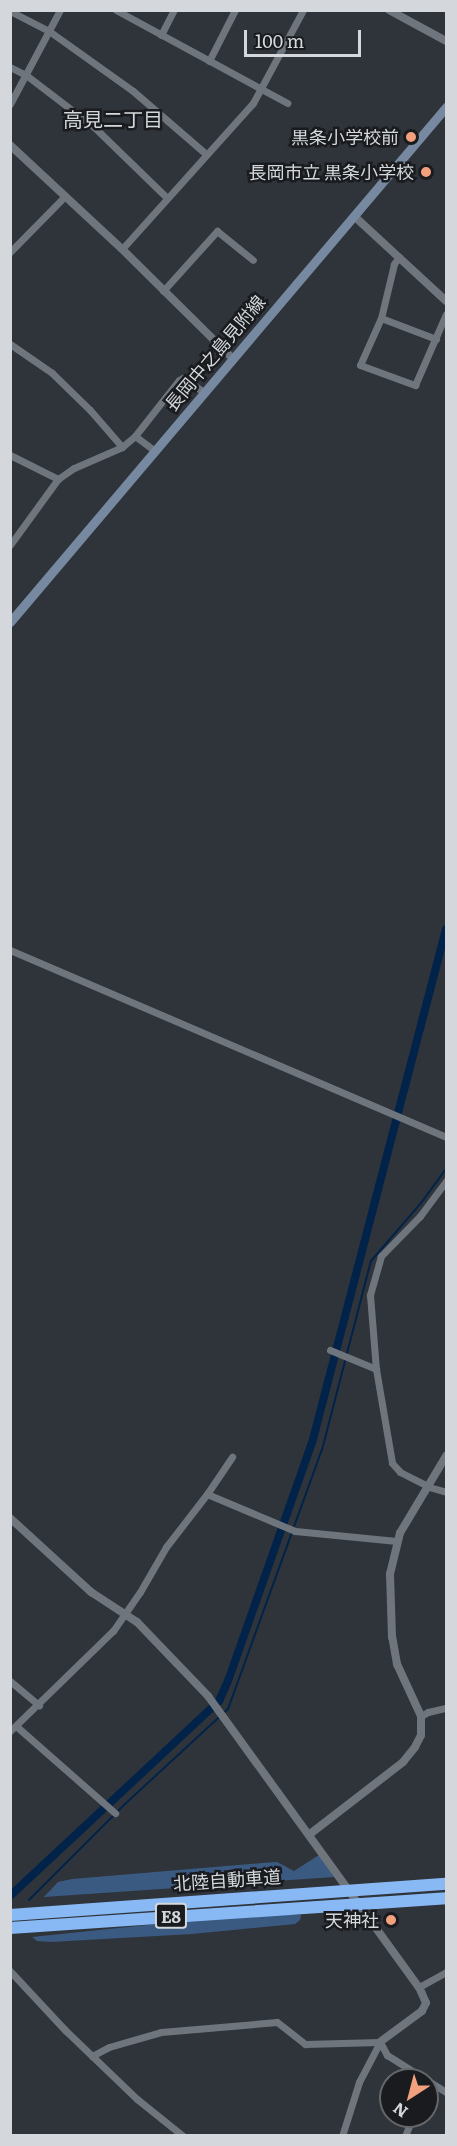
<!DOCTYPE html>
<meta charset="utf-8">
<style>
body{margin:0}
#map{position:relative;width:457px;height:2146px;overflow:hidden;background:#2f343b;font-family:Literata,"Noto Sans JP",serif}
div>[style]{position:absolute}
.green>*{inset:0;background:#3b5a81}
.stream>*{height:2px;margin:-1px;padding:0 1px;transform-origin:1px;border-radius:1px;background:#012349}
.canal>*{height:8px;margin:-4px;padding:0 4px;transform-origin:4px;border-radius:4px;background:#012349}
.minor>*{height:7px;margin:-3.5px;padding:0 3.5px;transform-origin:3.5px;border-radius:3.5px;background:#6f757d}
.tertiary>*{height:8px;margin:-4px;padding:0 4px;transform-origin:4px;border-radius:4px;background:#6f757d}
.secondary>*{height:9px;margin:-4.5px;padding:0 4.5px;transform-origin:4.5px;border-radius:4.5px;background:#7789a1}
.motorway>*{height:12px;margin:-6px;padding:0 6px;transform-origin:6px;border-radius:6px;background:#89b9f5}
.dots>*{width:16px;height:16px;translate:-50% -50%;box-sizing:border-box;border:3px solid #191b1e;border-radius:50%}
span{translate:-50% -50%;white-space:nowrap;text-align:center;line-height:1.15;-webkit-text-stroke:5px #191b1e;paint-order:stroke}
.shield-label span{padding:2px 4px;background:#191b1e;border:2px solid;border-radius:4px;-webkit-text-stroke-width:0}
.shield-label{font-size:16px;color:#d4d8dc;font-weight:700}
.poi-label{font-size:18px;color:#d4d8dc}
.right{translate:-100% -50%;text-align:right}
.street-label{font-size:18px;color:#d4d8dc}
.neighbourhood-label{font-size:20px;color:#d4d8dc}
.frame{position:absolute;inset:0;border:12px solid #d4d8dc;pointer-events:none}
.north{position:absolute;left:379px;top:2068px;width:60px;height:60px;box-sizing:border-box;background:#191b1e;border:2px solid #64676a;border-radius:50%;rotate:216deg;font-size:16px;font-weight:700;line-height:24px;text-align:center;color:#d4d8dc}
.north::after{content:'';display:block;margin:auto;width:21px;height:27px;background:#f2a17e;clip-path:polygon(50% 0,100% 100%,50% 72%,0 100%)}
.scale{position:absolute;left:244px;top:30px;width:117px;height:27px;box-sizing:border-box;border:3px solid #d4d8dc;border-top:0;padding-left:8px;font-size:18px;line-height:21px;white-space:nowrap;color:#d4d8dc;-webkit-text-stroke:4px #191b1e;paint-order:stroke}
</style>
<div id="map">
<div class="green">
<i style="clip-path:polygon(319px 1855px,334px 1877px,44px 1897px,58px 1882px,72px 1879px,262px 1863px,277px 1862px,294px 1871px)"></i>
<i style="clip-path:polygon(243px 1915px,301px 1915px,300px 1920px,295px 1924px,192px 1934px,51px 1942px,37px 1941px,32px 1937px)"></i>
</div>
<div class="stream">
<i style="left:29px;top:1900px;width:136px;rotate:-45deg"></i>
<i style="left:125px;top:1804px;width:140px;rotate:-42.7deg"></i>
<i style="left:228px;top:1709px;width:276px;rotate:-70.1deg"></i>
<i style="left:322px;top:1450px;width:195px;rotate:-75.5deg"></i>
<i style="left:371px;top:1261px;width:77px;rotate:-49.2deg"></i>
<i style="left:421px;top:1203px;width:42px;rotate:-53.7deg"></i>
</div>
<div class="canal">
<i style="left:10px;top:1896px;width:286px;rotate:-43deg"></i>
<i style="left:219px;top:1701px;width:22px;rotate:-66deg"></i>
<i style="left:228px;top:1681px;width:252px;rotate:-70.6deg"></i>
<i style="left:312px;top:1443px;width:531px;rotate:-75.39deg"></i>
</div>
<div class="minor">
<i style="left:116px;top:10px;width:195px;rotate:28.5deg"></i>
<i style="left:10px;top:11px;width:44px;rotate:27.1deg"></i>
<i style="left:49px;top:31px;width:103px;rotate:35.5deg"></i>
<i style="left:133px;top:91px;width:96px;rotate:40.8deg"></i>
<i style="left:161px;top:35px;width:28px;rotate:-63deg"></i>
<i style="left:209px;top:61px;width:57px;rotate:-63deg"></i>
<i style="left:10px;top:67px;width:18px;rotate:27deg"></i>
<i style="left:26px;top:75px;width:86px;rotate:37.4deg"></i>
<i style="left:94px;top:127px;width:102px;rotate:44.2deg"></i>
<i style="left:10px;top:104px;width:106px;rotate:-62deg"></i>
<i style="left:122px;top:249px;width:196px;rotate:-48.1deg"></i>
<i style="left:253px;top:103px;width:106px;rotate:-61.7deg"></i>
<i style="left:10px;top:252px;width:78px;rotate:-45.5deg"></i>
<i style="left:399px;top:257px;width:9px;rotate:126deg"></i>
<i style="left:394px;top:264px;width:56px;rotate:103.5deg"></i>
<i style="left:381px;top:318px;width:51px;rotate:114.1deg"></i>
<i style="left:360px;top:365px;width:59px;rotate:20deg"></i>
<i style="left:415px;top:385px;width:77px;rotate:-66.4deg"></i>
<i style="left:163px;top:291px;width:81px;rotate:-48deg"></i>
<i style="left:217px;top:231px;width:46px;rotate:38.9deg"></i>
<i style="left:381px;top:318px;width:59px;rotate:20.9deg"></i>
<i style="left:10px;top:344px;width:51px;rotate:34.6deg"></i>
<i style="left:52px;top:373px;width:53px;rotate:44.2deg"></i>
<i style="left:90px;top:410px;width:49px;rotate:49.1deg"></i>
<i style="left:135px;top:436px;width:25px;rotate:37deg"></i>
<i style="left:10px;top:455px;width:54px;rotate:26.6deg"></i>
<i style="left:10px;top:545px;width:82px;rotate:-54deg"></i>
<i style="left:58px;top:479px;width:19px;rotate:-35deg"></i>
<i style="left:74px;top:468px;width:52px;rotate:-23.6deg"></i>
<i style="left:122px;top:447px;width:17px;rotate:-40deg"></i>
<i style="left:135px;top:436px;width:71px;rotate:-51.8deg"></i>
<i style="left:179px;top:380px;width:4px;rotate:-27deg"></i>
<i style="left:183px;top:378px;width:25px;rotate:34deg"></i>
<i style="left:10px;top:950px;width:474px;rotate:23.2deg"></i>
<i style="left:446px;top:1181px;width:44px;rotate:126.6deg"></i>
<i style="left:420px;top:1216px;width:56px;rotate:134.3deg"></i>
<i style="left:381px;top:1256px;width:41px;rotate:105.8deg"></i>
<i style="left:370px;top:1295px;width:74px;rotate:85.4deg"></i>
<i style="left:376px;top:1369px;width:95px;rotate:80.3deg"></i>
<i style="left:392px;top:1463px;width:12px;rotate:48deg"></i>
<i style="left:400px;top:1472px;width:33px;rotate:27deg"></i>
<i style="left:429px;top:1487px;width:18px;rotate:16deg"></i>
<i style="left:330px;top:1350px;width:50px;rotate:22.4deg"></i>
<i style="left:207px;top:1494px;width:45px;rotate:-56deg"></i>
<i style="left:10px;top:1681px;width:38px;rotate:40deg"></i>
<i style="left:421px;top:1716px;width:8px;rotate:-30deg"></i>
<i style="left:428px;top:1712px;width:18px;rotate:-13deg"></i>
<i style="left:16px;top:1726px;width:132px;rotate:41.3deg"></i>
<i style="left:10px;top:1731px;width:144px;rotate:-44.2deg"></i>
<i style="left:113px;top:1631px;width:47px;rotate:-55.3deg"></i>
<i style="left:140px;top:1592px;width:52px;rotate:-60deg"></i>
<i style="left:166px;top:1547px;width:67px;rotate:-52.3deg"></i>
<i style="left:207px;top:1494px;width:95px;rotate:22.8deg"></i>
<i style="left:295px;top:1531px;width:102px;rotate:5.6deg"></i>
<i style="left:10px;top:1971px;width:81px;rotate:47deg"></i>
<i style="left:65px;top:2030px;width:100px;rotate:43.8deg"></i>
<i style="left:137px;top:2099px;width:59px;rotate:38.8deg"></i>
<i style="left:419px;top:1987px;width:31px;rotate:-29deg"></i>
<i style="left:380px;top:2042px;width:15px;rotate:62deg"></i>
<i style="left:387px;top:2055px;width:70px;rotate:32.1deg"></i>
<i style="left:92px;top:2056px;width:19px;rotate:-28deg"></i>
<i style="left:109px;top:2047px;width:54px;rotate:-16.1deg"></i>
<i style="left:161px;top:2032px;width:116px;rotate:-4.9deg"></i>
<i style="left:277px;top:2022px;width:36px;rotate:38deg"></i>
<i style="left:305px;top:2044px;width:75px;rotate:-1.5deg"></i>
<i style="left:342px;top:2136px;width:57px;rotate:-72.5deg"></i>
<i style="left:359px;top:2082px;width:45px;rotate:-62.3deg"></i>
<i style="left:405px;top:2136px;width:22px;rotate:-68deg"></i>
</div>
<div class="tertiary">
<i style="left:389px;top:10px;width:65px;rotate:28.5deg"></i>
<i style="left:10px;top:145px;width:153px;rotate:42.9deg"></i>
<i style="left:122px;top:249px;width:155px;rotate:44.7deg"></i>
<i style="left:354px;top:216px;width:125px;rotate:42.7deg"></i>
<i style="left:10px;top:1518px;width:110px;rotate:42.4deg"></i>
<i style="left:91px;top:1592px;width:55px;rotate:33.1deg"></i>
<i style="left:137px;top:1622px;width:103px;rotate:46.2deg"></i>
<i style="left:208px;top:1696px;width:359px;rotate:54.1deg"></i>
<i style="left:419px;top:1987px;width:17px;rotate:66deg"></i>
<i style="left:426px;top:2003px;width:9px;rotate:117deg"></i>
<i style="left:422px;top:2011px;width:52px;rotate:143.6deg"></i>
<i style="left:310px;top:1834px;width:118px;rotate:-37.7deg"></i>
<i style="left:403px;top:1762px;width:19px;rotate:-51deg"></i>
<i style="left:415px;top:1747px;width:13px;rotate:-63deg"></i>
<i style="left:421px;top:1735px;width:19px;rotate:-90deg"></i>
<i style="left:421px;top:1716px;width:57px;rotate:-114.8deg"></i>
<i style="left:397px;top:1664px;width:27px;rotate:-100deg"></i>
<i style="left:392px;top:1637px;width:63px;rotate:-91.8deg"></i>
<i style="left:390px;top:1574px;width:42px;rotate:-76.3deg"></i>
<i style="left:400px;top:1533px;width:90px;rotate:-59.1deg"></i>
</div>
<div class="secondary">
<i style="left:10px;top:622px;width:675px;rotate:-49.75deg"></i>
</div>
<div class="motorway">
<i style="left:10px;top:1915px;width:437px;rotate:-4.1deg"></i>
<i style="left:10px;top:1928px;width:437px;rotate:-3.9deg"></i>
</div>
<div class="dots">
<i style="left:411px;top:137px;background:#f2a17e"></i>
<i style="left:426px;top:172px;background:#f2a17e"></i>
<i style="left:391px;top:1920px;background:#f2a17e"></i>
</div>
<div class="shield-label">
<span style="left:171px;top:1916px">E8</span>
</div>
<div class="poi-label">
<span class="right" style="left:399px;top:137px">黒条小学校前</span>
<span class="right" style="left:414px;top:172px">長岡市立 黒条小学校</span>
<span class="right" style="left:379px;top:1920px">天神社</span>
</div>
<div class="street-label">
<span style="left:215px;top:353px;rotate:-50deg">長岡中之島見附線</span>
<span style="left:227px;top:1880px;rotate:-4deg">北陸自動車道</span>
</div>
<div class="neighbourhood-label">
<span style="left:113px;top:118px">高見二丁目</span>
</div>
<div class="frame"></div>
<div class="north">N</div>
<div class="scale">100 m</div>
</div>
